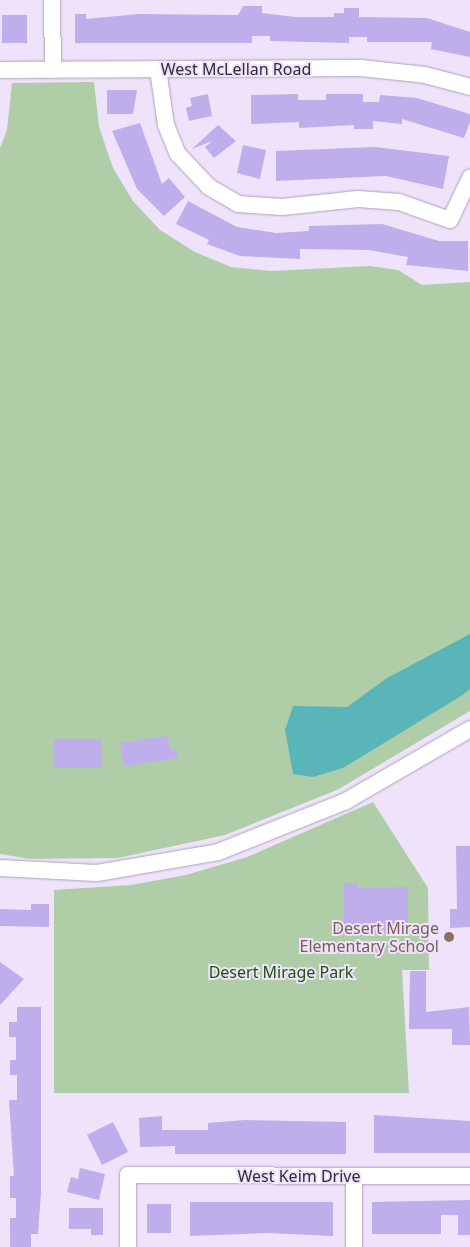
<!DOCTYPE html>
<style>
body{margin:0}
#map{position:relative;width:470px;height:1247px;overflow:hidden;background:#efe3fb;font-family:"Noto Sans",sans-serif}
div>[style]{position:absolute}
.green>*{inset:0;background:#afcda7}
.water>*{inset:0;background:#5ab5b9}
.building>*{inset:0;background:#beaeeb}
.roads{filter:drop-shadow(0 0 1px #aea2b9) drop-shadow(0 0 1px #aea2b9)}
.minor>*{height:16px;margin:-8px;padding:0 8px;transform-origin:8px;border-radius:8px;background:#fff}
.dots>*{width:14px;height:14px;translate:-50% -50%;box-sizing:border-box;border:2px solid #efe3fb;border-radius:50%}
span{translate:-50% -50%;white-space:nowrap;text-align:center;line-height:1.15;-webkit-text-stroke:4px #efe3fb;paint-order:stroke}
.street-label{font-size:16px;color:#302c35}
.education-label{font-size:16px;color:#785e54}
.right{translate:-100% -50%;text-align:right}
.park-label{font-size:16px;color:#1d5308}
</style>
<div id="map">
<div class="green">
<i style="clip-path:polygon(94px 82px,99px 127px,113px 168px,133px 201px,160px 230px,195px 252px,231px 267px,271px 271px,370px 266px,398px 270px,422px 285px,470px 282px,470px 711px,337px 790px,225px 835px,118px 858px,30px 859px,0 854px,0 148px,7px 130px,12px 83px)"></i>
<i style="clip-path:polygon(373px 802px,428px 888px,429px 970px,402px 970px,409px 1093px,54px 1093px,54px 890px,131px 885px,186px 875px,247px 857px)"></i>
</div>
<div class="water">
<i style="clip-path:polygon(470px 634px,470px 689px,461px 696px,343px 768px,313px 777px,293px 774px,285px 730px,293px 706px,347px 707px,387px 678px)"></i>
</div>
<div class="building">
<i style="clip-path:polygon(243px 6px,262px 6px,262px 13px,295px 17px,334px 17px,334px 13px,344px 13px,344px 8px,359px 8px,359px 17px,427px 18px,470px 32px,470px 57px,431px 49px,432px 42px,367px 42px,367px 37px,349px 37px,349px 43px,270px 41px,270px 36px,252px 36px,252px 43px,75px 43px,75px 14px,86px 14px,86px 19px,138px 14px,238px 15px)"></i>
<i style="clip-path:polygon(2px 15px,27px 15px,27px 43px,2px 43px)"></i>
<i style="clip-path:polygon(107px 90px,137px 90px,133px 114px,107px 114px)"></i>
<i style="clip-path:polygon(208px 94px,212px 116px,189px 121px,186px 108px,192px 106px,190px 98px)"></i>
<i style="clip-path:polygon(298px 94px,298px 100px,326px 100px,326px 94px,363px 94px,363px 102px,379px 102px,380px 95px,417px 98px,470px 114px,470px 122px,464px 138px,402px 119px,402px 124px,373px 121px,373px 129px,354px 129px,354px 125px,299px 128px,299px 122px,251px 124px,251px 95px)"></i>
<i style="clip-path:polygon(140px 123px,162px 184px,169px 178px,185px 197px,164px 216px,137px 189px,112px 131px)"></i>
<i style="clip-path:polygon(218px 125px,236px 141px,214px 158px,205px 147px,212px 141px,192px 149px)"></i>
<i style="clip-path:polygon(243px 145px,266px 150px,260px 179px,237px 173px)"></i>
<i style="clip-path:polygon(375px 147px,449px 156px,443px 189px,386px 176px,276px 181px,276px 151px)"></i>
<i style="clip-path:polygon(188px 201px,237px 227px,276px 233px,309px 231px,309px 226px,382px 224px,439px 241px,468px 241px,468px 271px,406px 265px,408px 257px,369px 250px,300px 249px,300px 259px,240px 256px,207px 244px,209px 240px,176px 224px)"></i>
<i style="clip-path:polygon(168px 736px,170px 749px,176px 748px,178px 758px,124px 766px,120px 743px)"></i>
<i style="clip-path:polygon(54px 739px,101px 739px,101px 768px,54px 768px)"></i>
<i style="clip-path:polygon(456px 846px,470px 846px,470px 927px,450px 928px,450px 909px,457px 909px)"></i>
<i style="clip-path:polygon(344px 883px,358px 883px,358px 888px,408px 887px,408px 933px,344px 934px)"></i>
<i style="clip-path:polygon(31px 904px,49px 904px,49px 927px,0 926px,0 909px,31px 910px)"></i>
<i style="clip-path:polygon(0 962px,24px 979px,0 1005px)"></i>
<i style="clip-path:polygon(410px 971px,426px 971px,426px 1012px,469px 1007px,470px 1045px,452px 1045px,452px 1029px,409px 1029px)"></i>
<i style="clip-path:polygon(17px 1007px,41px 1007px,41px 1192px,38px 1234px,31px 1234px,31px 1247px,10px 1247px,10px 1218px,16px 1218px,16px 1198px,10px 1198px,10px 1176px,14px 1176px,9px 1100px,17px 1100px,17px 1075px,10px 1075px,10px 1060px,16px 1060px,16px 1037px,9px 1037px,9px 1022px,17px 1022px)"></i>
<i style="clip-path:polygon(374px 1115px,470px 1121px,470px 1153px,374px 1153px)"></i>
<i style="clip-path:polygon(162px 1116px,162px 1130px,208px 1130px,208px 1123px,245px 1120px,346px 1122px,346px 1154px,175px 1154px,175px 1146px,140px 1147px,139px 1118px)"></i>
<i style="clip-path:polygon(113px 1122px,128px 1152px,102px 1165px,87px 1135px)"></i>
<i style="clip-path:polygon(80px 1168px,105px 1174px,99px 1200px,67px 1192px,71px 1177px,78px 1179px)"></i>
<i style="clip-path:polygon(470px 1200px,470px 1235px,458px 1235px,458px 1215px,441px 1215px,441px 1234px,372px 1234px,372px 1202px)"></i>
<i style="clip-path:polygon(190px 1202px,333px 1202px,333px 1236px,267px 1233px,190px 1236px)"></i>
<i style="clip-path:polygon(147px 1204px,171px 1204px,171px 1233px,147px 1233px)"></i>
<i style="clip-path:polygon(69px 1208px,103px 1208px,103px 1235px,91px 1235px,91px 1229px,69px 1229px)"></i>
</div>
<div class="roads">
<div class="minor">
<i style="left:52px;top:0;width:70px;rotate:89.2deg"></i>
<i style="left:158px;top:69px;width:57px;rotate:81.9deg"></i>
<i style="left:166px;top:125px;width:31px;rotate:68deg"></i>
<i style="left:178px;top:154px;width:45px;rotate:46.8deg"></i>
<i style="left:209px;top:187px;width:34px;rotate:30deg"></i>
<i style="left:238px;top:204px;width:44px;rotate:3.9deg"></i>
<i style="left:282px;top:207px;width:76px;rotate:-6deg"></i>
<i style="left:358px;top:199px;width:41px;rotate:4.2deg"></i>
<i style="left:399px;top:202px;width:54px;rotate:19.4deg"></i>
<i style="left:450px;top:220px;width:47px;rotate:-64.5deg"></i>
<i style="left:0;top:70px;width:361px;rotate:-0.3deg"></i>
<i style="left:361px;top:68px;width:64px;rotate:6.2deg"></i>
<i style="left:425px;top:75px;width:47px;rotate:14.9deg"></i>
<i style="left:0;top:868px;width:97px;rotate:3deg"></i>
<i style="left:97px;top:873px;width:123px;rotate:-9.8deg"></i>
<i style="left:218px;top:852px;width:138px;rotate:-21.7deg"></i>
<i style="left:346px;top:801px;width:143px;rotate:-30.1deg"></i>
<i style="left:354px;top:1176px;width:71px;rotate:90deg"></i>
<i style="left:128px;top:1247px;width:72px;rotate:-90deg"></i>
<i style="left:128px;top:1175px;width:342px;rotate:0.2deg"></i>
</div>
</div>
<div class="dots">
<i style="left:449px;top:937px;background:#8d6e63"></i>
</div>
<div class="street-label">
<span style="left:236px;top:69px">West McLellan Road</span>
<span style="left:299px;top:1176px">West Keim Drive</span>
</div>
<div class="education-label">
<span class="right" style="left:439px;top:937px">Desert Mirage<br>Elementary School</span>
</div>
<div class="park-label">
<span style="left:281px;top:972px">Desert Mirage Park</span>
</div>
</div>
